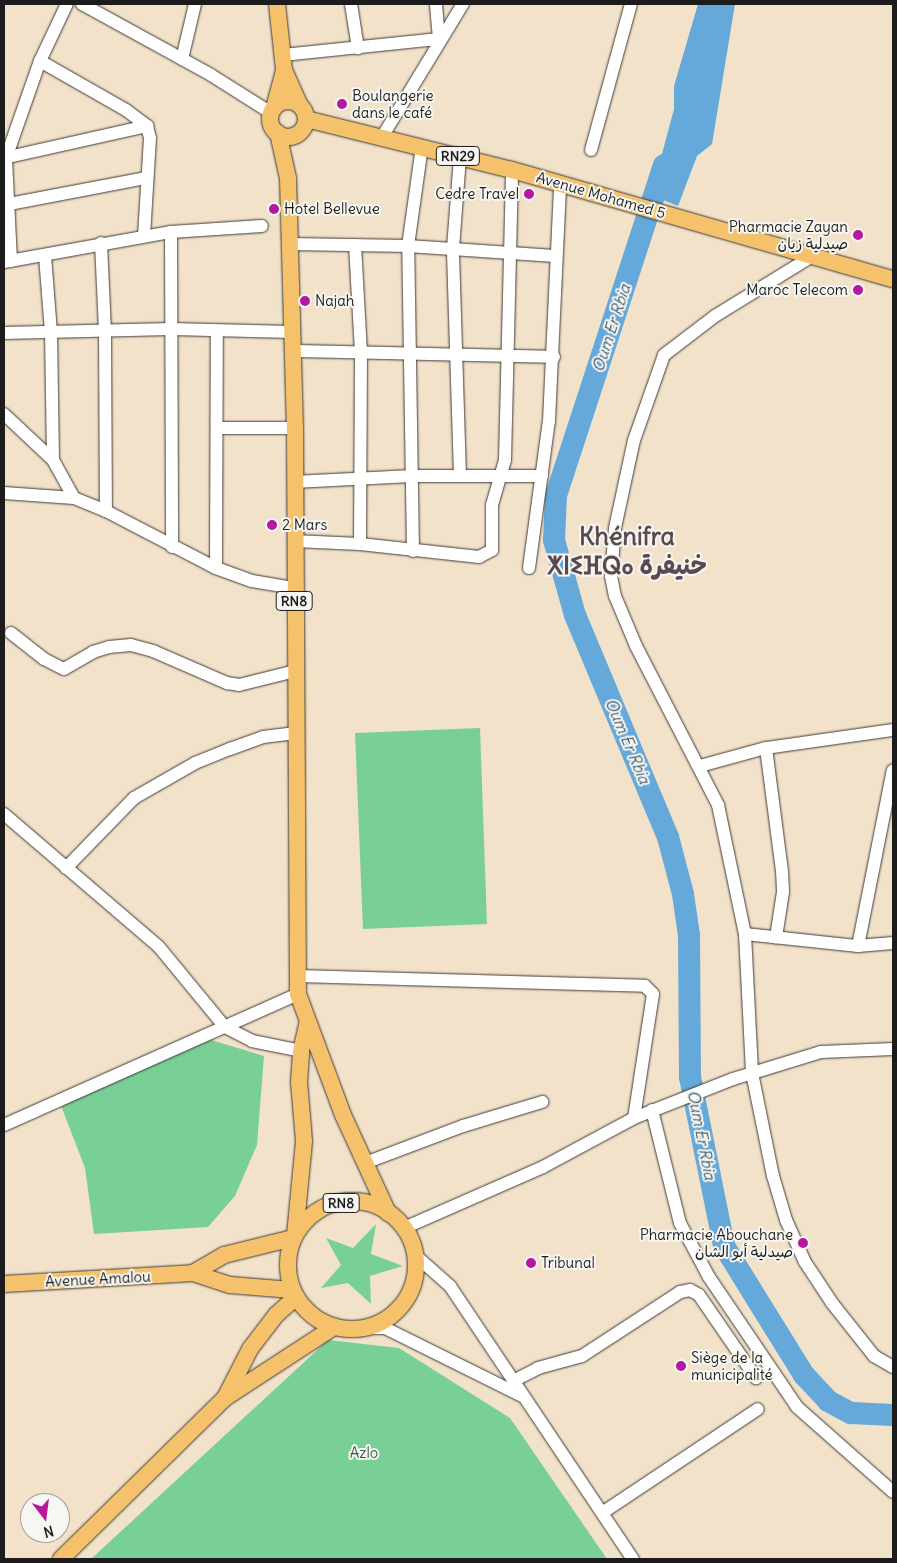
<!DOCTYPE html>
<meta charset="utf-8">
<style>
body{margin:0}
#map{position:relative;width:897px;height:1563px;overflow:hidden;background:#f3e2ca;font-family:Delius,"Playpen Sans Arabic","Noto Sans Tifinagh",sans-serif}
div>[style]{position:absolute}
.green>*{inset:0;background:#78d096}
.water>*{inset:0;background:#65a8da}
.river>*{height:22px;margin:-11px;padding:0 11px;transform-origin:11px;border-radius:11px;background:#65a8da}
.roads{filter:drop-shadow(0 0 1px #3c3a36) drop-shadow(0 0 1px #3c3a36)}
.minor>*{height:12px;margin:-6px;padding:0 6px;transform-origin:6px;border-radius:6px;background:#fff}
.major>*{height:16px;margin:-8px;padding:0 8px;transform-origin:8px;border-radius:8px;background:#f6c16b}
.major>.ring{margin:-8px;padding:0;box-sizing:content-box;background:none;border:16px solid #f6c16b;border-radius:50%}
.dots>*{width:14px;height:14px;translate:-50% -50%;box-sizing:border-box;border:2px solid #f6f6f2;border-radius:50%}
span{translate:-50% -50%;white-space:nowrap;text-align:center;line-height:1.15;-webkit-text-stroke:4px #f6f6f2;paint-order:stroke}
.shield-label span{padding:1px 4px;background:#f6f6f2;border:1px solid;border-radius:4px;-webkit-text-stroke-width:0}
.shield-label{font-size:14px;color:#1c1c1c;font-weight:700}
.poi-label{font-size:15px;color:#1c1c1c}
.left{translate:0 -50%;text-align:left}
.right{translate:-100% -50%;text-align:right}
.street-label{font-size:15px;color:#1c1c1c}
.park-label{font-size:15px;color:#3c5b47}
.water-label{font-size:16px;color:#3d5b71;font-style:italic}
.town-label{font-size:25px;color:#5b4950;font-weight:700}
.frame{position:absolute;inset:0;border:5px solid #1c1c1c;pointer-events:none}
.north{position:absolute;left:20px;top:1493px;width:50px;height:50px;box-sizing:border-box;background:#f6f6f2;border:1px solid #9f9f9c;border-radius:50%;rotate:165deg;font-size:14px;font-weight:700;line-height:20px;text-align:center;color:#1c1c1c}
.north::after{content:'';display:block;margin:auto;width:18px;height:22px;background:#b5179e;clip-path:polygon(50% 0,100% 100%,50% 72%,0 100%)}
</style>
<div id="map">
<div class="green">
<i style="clip-path:polygon(480px 728px,487px 924px,363px 929px,355px 733px)"></i>
<i style="clip-path:polygon(211px 1040px,264px 1056px,257px 1145px,235px 1196px,208px 1227px,94px 1234px,85px 1168px,60px 1103px)"></i>
<i style="clip-path:polygon(376px 1224px,371px 1254px,403px 1266px,370px 1276px,371px 1304px,348px 1283px,321px 1288px,341px 1265px,326px 1238px,353px 1248px)"></i>
<i style="clip-path:polygon(328px 1340px,399px 1348px,510px 1418px,607px 1559px,91px 1559px)"></i>
</div>
<div class="water">
<i style="clip-path:polygon(698px 4px,735px 4px,712px 144px,697px 156px,678px 206px,651px 195px,674px 109px,674px 86px)"></i>
</div>
<div class="river">
<i style="left:664px;top:165px;width:347px;rotate:108.1deg"></i>
<i style="left:556px;top:495px;width:45px;rotate:92.5deg"></i>
<i style="left:554px;top:540px;width:78px;rotate:74.4deg"></i>
<i style="left:575px;top:615px;width:241px;rotate:67.3deg"></i>
<i style="left:668px;top:837px;width:59px;rotate:75.3deg"></i>
<i style="left:683px;top:894px;width:41px;rotate:81.7deg"></i>
<i style="left:689px;top:935px;width:142px;rotate:89.6deg"></i>
<i style="left:690px;top:1077px;width:172px;rotate:78.6deg"></i>
<i style="left:724px;top:1246px;width:152px;rotate:58.2deg"></i>
<i style="left:804px;top:1375px;width:35px;rotate:47deg"></i>
<i style="left:828px;top:1401px;width:26px;rotate:28deg"></i>
<i style="left:851px;top:1413px;width:42px;rotate:2.7deg"></i>
</div>
<div class="roads">
<div class="minor">
<i style="left:82px;top:4px;width:147px;rotate:28.8deg"></i>
<i style="left:211px;top:75px;width:71px;rotate:32.3deg"></i>
<i style="left:351px;top:4px;width:45px;rotate:81deg"></i>
<i style="left:283px;top:55px;width:157px;rotate:-5.9deg"></i>
<i style="left:439px;top:39px;width:35px;rotate:-95deg"></i>
<i style="left:182px;top:59px;width:57px;rotate:-76.7deg"></i>
<i style="left:40px;top:61px;width:99px;rotate:29.7deg"></i>
<i style="left:126px;top:110px;width:26px;rotate:37deg"></i>
<i style="left:147px;top:126px;width:12px;rotate:76deg"></i>
<i style="left:150px;top:138px;width:98px;rotate:93.5deg"></i>
<i style="left:382px;top:137px;width:156px;rotate:-58.7deg"></i>
<i style="left:591px;top:150px;width:151px;rotate:-74.7deg"></i>
<i style="left:4px;top:158px;width:147px;rotate:-12.6deg"></i>
<i style="left:4px;top:205px;width:145px;rotate:-10.8deg"></i>
<i style="left:171px;top:232px;width:315px;rotate:89.8deg"></i>
<i style="left:101px;top:243px;width:89px;rotate:87.4deg"></i>
<i style="left:105px;top:332px;width:179px;rotate:89.7deg"></i>
<i style="left:290px;top:244px;width:118px;rotate:1deg"></i>
<i style="left:408px;top:246px;width:147px;rotate:3.9deg"></i>
<i style="left:355px;top:245px;width:108px;rotate:86.8deg"></i>
<i style="left:361px;top:353px;width:191px;rotate:90.3deg"></i>
<i style="left:814px;top:255px;width:116px;rotate:148.4deg"></i>
<i style="left:715px;top:316px;width:64px;rotate:142.6deg"></i>
<i style="left:664px;top:355px;width:90px;rotate:109.4deg"></i>
<i style="left:634px;top:440px;width:90px;rotate:102.2deg"></i>
<i style="left:615px;top:528px;width:48px;rotate:94.8deg"></i>
<i style="left:611px;top:576px;width:20px;rotate:79deg"></i>
<i style="left:615px;top:596px;width:54px;rotate:67.2deg"></i>
<i style="left:636px;top:646px;width:179px;rotate:62.7deg"></i>
<i style="left:718px;top:805px;width:132px;rotate:78.2deg"></i>
<i style="left:745px;top:934px;width:139px;rotate:87.1deg"></i>
<i style="left:752px;top:1073px;width:105px;rotate:78.5deg"></i>
<i style="left:773px;top:1176px;width:46px;rotate:73.5deg"></i>
<i style="left:786px;top:1220px;width:46px;rotate:65.7deg"></i>
<i style="left:805px;top:1262px;width:49px;rotate:56.6deg"></i>
<i style="left:832px;top:1303px;width:68px;rotate:51.6deg"></i>
<i style="left:874px;top:1356px;width:22px;rotate:30deg"></i>
<i style="left:45px;top:256px;width:76px;rotate:85.5deg"></i>
<i style="left:51px;top:332px;width:128px;rotate:89.1deg"></i>
<i style="left:11px;top:261px;width:103px;rotate:-92.8deg"></i>
<i style="left:6px;top:158px;width:103px;rotate:-70.7deg"></i>
<i style="left:40px;top:61px;width:63px;rotate:-64.7deg"></i>
<i style="left:4px;top:262px;width:170px;rotate:-10.2deg"></i>
<i style="left:171px;top:232px;width:91px;rotate:-3.8deg"></i>
<i style="left:4px;top:333px;width:167px;rotate:-1.4deg"></i>
<i style="left:171px;top:329px;width:121px;rotate:1.4deg"></i>
<i style="left:293px;top:351px;width:261px;rotate:1.3deg"></i>
<i style="left:4px;top:414px;width:67px;rotate:43.2deg"></i>
<i style="left:53px;top:460px;width:43px;rotate:61.1deg"></i>
<i style="left:217px;top:428px;width:78px"></i>
<i style="left:460px;top:476px;width:228px;rotate:-91.8deg"></i>
<i style="left:453px;top:248px;width:91px;rotate:-85.6deg"></i>
<i style="left:294px;top:482px;width:118px;rotate:-2.9deg"></i>
<i style="left:412px;top:476px;width:130px"></i>
<i style="left:4px;top:493px;width:70px;rotate:4.1deg"></i>
<i style="left:74px;top:498px;width:35px;rotate:22deg"></i>
<i style="left:106px;top:511px;width:124px;rotate:27.4deg"></i>
<i style="left:216px;top:568px;width:38px;rotate:20deg"></i>
<i style="left:252px;top:581px;width:43px;rotate:9.5deg"></i>
<i style="left:294px;top:541px;width:66px;rotate:2.6deg"></i>
<i style="left:360px;top:544px;width:120px;rotate:6.2deg"></i>
<i style="left:479px;top:557px;width:15px;rotate:-28deg"></i>
<i style="left:492px;top:550px;width:45px;rotate:-90deg"></i>
<i style="left:492px;top:505px;width:47px;rotate:-73.9deg"></i>
<i style="left:505px;top:460px;width:290px;rotate:-88.6deg"></i>
<i style="left:413px;top:551px;width:305px;rotate:-90.9deg"></i>
<i style="left:408px;top:246px;width:101px;rotate:-82deg"></i>
<i style="left:216px;top:568px;width:236px;rotate:-89.8deg"></i>
<i style="left:529px;top:568px;width:148px;rotate:-82.3deg"></i>
<i style="left:549px;top:421px;width:237px;rotate:-87.3deg"></i>
<i style="left:11px;top:633px;width:42px;rotate:38.2deg"></i>
<i style="left:44px;top:659px;width:22px;rotate:27deg"></i>
<i style="left:64px;top:669px;width:34px;rotate:-30deg"></i>
<i style="left:93px;top:652px;width:17px;rotate:-17deg"></i>
<i style="left:109px;top:647px;width:22px;rotate:-5deg"></i>
<i style="left:131px;top:645px;width:23px;rotate:15deg"></i>
<i style="left:153px;top:651px;width:81px;rotate:23.4deg"></i>
<i style="left:227px;top:683px;width:12px;rotate:9deg"></i>
<i style="left:239px;top:685px;width:58px;rotate:-14deg"></i>
<i style="left:766px;top:748px;width:124px;rotate:82.6deg"></i>
<i style="left:782px;top:871px;width:21px;rotate:87deg"></i>
<i style="left:783px;top:892px;width:46px;rotate:98.8deg"></i>
<i style="left:700px;top:766px;width:68px;rotate:-15.3deg"></i>
<i style="left:766px;top:748px;width:128px;rotate:-8.1deg"></i>
<i style="left:4px;top:814px;width:204px;rotate:40.6deg"></i>
<i style="left:159px;top:947px;width:104px;rotate:50.5deg"></i>
<i style="left:225px;top:1027px;width:30px;rotate:27deg"></i>
<i style="left:252px;top:1041px;width:50px;rotate:11.5deg"></i>
<i style="left:66px;top:868px;width:98px;rotate:-45.8deg"></i>
<i style="left:134px;top:798px;width:70px;rotate:-29.8deg"></i>
<i style="left:195px;top:763px;width:38px;rotate:-22deg"></i>
<i style="left:230px;top:749px;width:35px;rotate:-20deg"></i>
<i style="left:263px;top:737px;width:33px;rotate:-7deg"></i>
<i style="left:745px;top:934px;width:114px;rotate:6.1deg"></i>
<i style="left:858px;top:946px;width:35px;rotate:-5deg"></i>
<i style="left:858px;top:946px;width:179px;rotate:-78.8deg"></i>
<i style="left:297px;top:976px;width:348px;rotate:1.6deg"></i>
<i style="left:645px;top:986px;width:11px;rotate:45deg"></i>
<i style="left:653px;top:994px;width:125px;rotate:98.7deg"></i>
<i style="left:652px;top:1110px;width:116px;rotate:76.1deg"></i>
<i style="left:680px;top:1223px;width:61px;rotate:61.8deg"></i>
<i style="left:709px;top:1277px;width:157px;rotate:55.9deg"></i>
<i style="left:797px;top:1407px;width:128px;rotate:41.5deg"></i>
<i style="left:4px;top:1125px;width:322px;rotate:-24deg"></i>
<i style="left:365px;top:1163px;width:105px;rotate:-20.7deg"></i>
<i style="left:463px;top:1126px;width:83px;rotate:-16.9deg"></i>
<i style="left:404px;top:1228px;width:152px;rotate:-23.7deg"></i>
<i style="left:543px;top:1167px;width:103px;rotate:-28.3deg"></i>
<i style="left:634px;top:1118px;width:106px;rotate:-21.5deg"></i>
<i style="left:733px;top:1079px;width:92px;rotate:-17.1deg"></i>
<i style="left:821px;top:1052px;width:72px;rotate:-2.4deg"></i>
<i style="left:415px;top:1255px;width:47px;rotate:41.5deg"></i>
<i style="left:450px;top:1286px;width:329px;rotate:56.2deg"></i>
<i style="left:362px;top:1328px;width:23px"></i>
<i style="left:385px;top:1328px;width:155px;rotate:26.4deg"></i>
<i style="left:513px;top:1381px;width:28px;rotate:-27deg"></i>
<i style="left:538px;top:1368px;width:46px;rotate:-15.3deg"></i>
<i style="left:582px;top:1356px;width:117px;rotate:-33.1deg"></i>
<i style="left:680px;top:1292px;width:10px;rotate:-11deg"></i>
<i style="left:690px;top:1290px;width:10px;rotate:29deg"></i>
<i style="left:699px;top:1295px;width:101px;rotate:55.5deg"></i>
<i style="left:602px;top:1513px;width:187px;rotate:-33.7deg"></i>
</div>
<div class="major">
<i style="left:277px;top:4px;width:66px;rotate:83.9deg"></i>
<i style="left:284px;top:70px;width:37px;rotate:66deg"></i>
<i class="ring" style="left:270px;top:101px;width:20px;height:20px"></i>
<i style="left:274px;top:108px;width:39px;rotate:-75deg"></i>
<i style="left:306px;top:119px;width:212px;rotate:13.9deg"></i>
<i style="left:512px;top:170px;width:396px;rotate:16deg"></i>
<i style="left:278px;top:133px;width:46px;rotate:77.5deg"></i>
<i style="left:288px;top:178px;width:250px;rotate:88.4deg"></i>
<i style="left:295px;top:428px;width:566px;rotate:89.7deg"></i>
<i style="left:298px;top:994px;width:129px;rotate:69.6deg"></i>
<i style="left:343px;top:1115px;width:108px;rotate:65.3deg"></i>
<i class="ring" style="left:288px;top:1201px;width:112px;height:112px"></i>
<i style="left:295px;top:1235px;width:94px;rotate:-84.5deg"></i>
<i style="left:304px;top:1141px;width:59px;rotate:-94.8deg"></i>
<i style="left:299px;top:1082px;width:31px;rotate:-86deg"></i>
<i style="left:301px;top:1051px;width:28px;rotate:-77deg"></i>
<i style="left:193px;top:1273px;width:36px;rotate:-30deg"></i>
<i style="left:224px;top:1255px;width:71px;rotate:-13.8deg"></i>
<i style="left:4px;top:1284px;width:189px;rotate:-3.3deg"></i>
<i style="left:193px;top:1273px;width:39px;rotate:18deg"></i>
<i style="left:230px;top:1285px;width:62px;rotate:4.6deg"></i>
<i style="left:226px;top:1396px;width:53px;rotate:-62.9deg"></i>
<i style="left:250px;top:1349px;width:43px;rotate:-52.6deg"></i>
<i style="left:276px;top:1315px;width:27px;rotate:-42deg"></i>
<i style="left:61px;top:1559px;width:230px;rotate:-44.5deg"></i>
<i style="left:225px;top:1398px;width:130px;rotate:-33.1deg"></i>
</div>
</div>
<div class="dots">
<i style="left:342px;top:104px;background:#b5179e"></i>
<i style="left:529px;top:194px;background:#b5179e"></i>
<i style="left:274px;top:209px;background:#b5179e"></i>
<i style="left:858px;top:235px;background:#b5179e"></i>
<i style="left:858px;top:290px;background:#b5179e"></i>
<i style="left:305px;top:301px;background:#b5179e"></i>
<i style="left:272px;top:525px;background:#b5179e"></i>
<i style="left:803px;top:1243px;background:#b5179e"></i>
<i style="left:531px;top:1263px;background:#b5179e"></i>
<i style="left:681px;top:1366px;background:#b5179e"></i>
</div>
<div class="shield-label">
<span style="left:458px;top:156px">RN29</span>
<span style="left:294px;top:601px">RN8</span>
<span style="left:341px;top:1203px">RN8</span>
</div>
<div class="poi-label">
<span class="left" style="left:352px;top:104px">Boulangerie<br>dans le café</span>
<span class="right" style="left:519px;top:194px">Cedre Travel</span>
<span class="left" style="left:284px;top:209px">Hotel Bellevue</span>
<span class="right" style="left:848px;top:235px">Pharmacie Zayan<br>صيدلية زيان</span>
<span class="right" style="left:848px;top:290px">Maroc Telecom</span>
<span class="left" style="left:315px;top:301px">Najah</span>
<span class="left" style="left:282px;top:525px">2 Mars</span>
<span class="right" style="left:793px;top:1243px">Pharmacie Abouchane<br>صيدلية أبو الشان</span>
<span class="left" style="left:541px;top:1263px">Tribunal</span>
<span class="left" style="left:691px;top:1366px">Siège de la<br>municipalité</span>
</div>
<div class="street-label">
<span style="left:601px;top:195px;rotate:16deg">Avenue Mohamed 5</span>
<span style="left:98px;top:1279px;rotate:-3deg">Avenue Amalou</span>
</div>
<div class="park-label">
<span style="left:364px;top:1453px">Azlo</span>
</div>
<div class="water-label">
<span style="left:611px;top:328px;rotate:-72deg">Oum Er Rbia</span>
<span style="left:628px;top:741px;rotate:67deg">Oum Er Rbia</span>
<span style="left:702px;top:1135px;rotate:79deg">Oum Er Rbia</span>
</div>
<div class="town-label">
<span style="left:627px;top:551px">Khénifra<br>ⵅⵏⵉⴼⵕⴰ خنيفرة</span>
</div>
<div class="frame"></div>
<div class="north">N</div>
</div>
